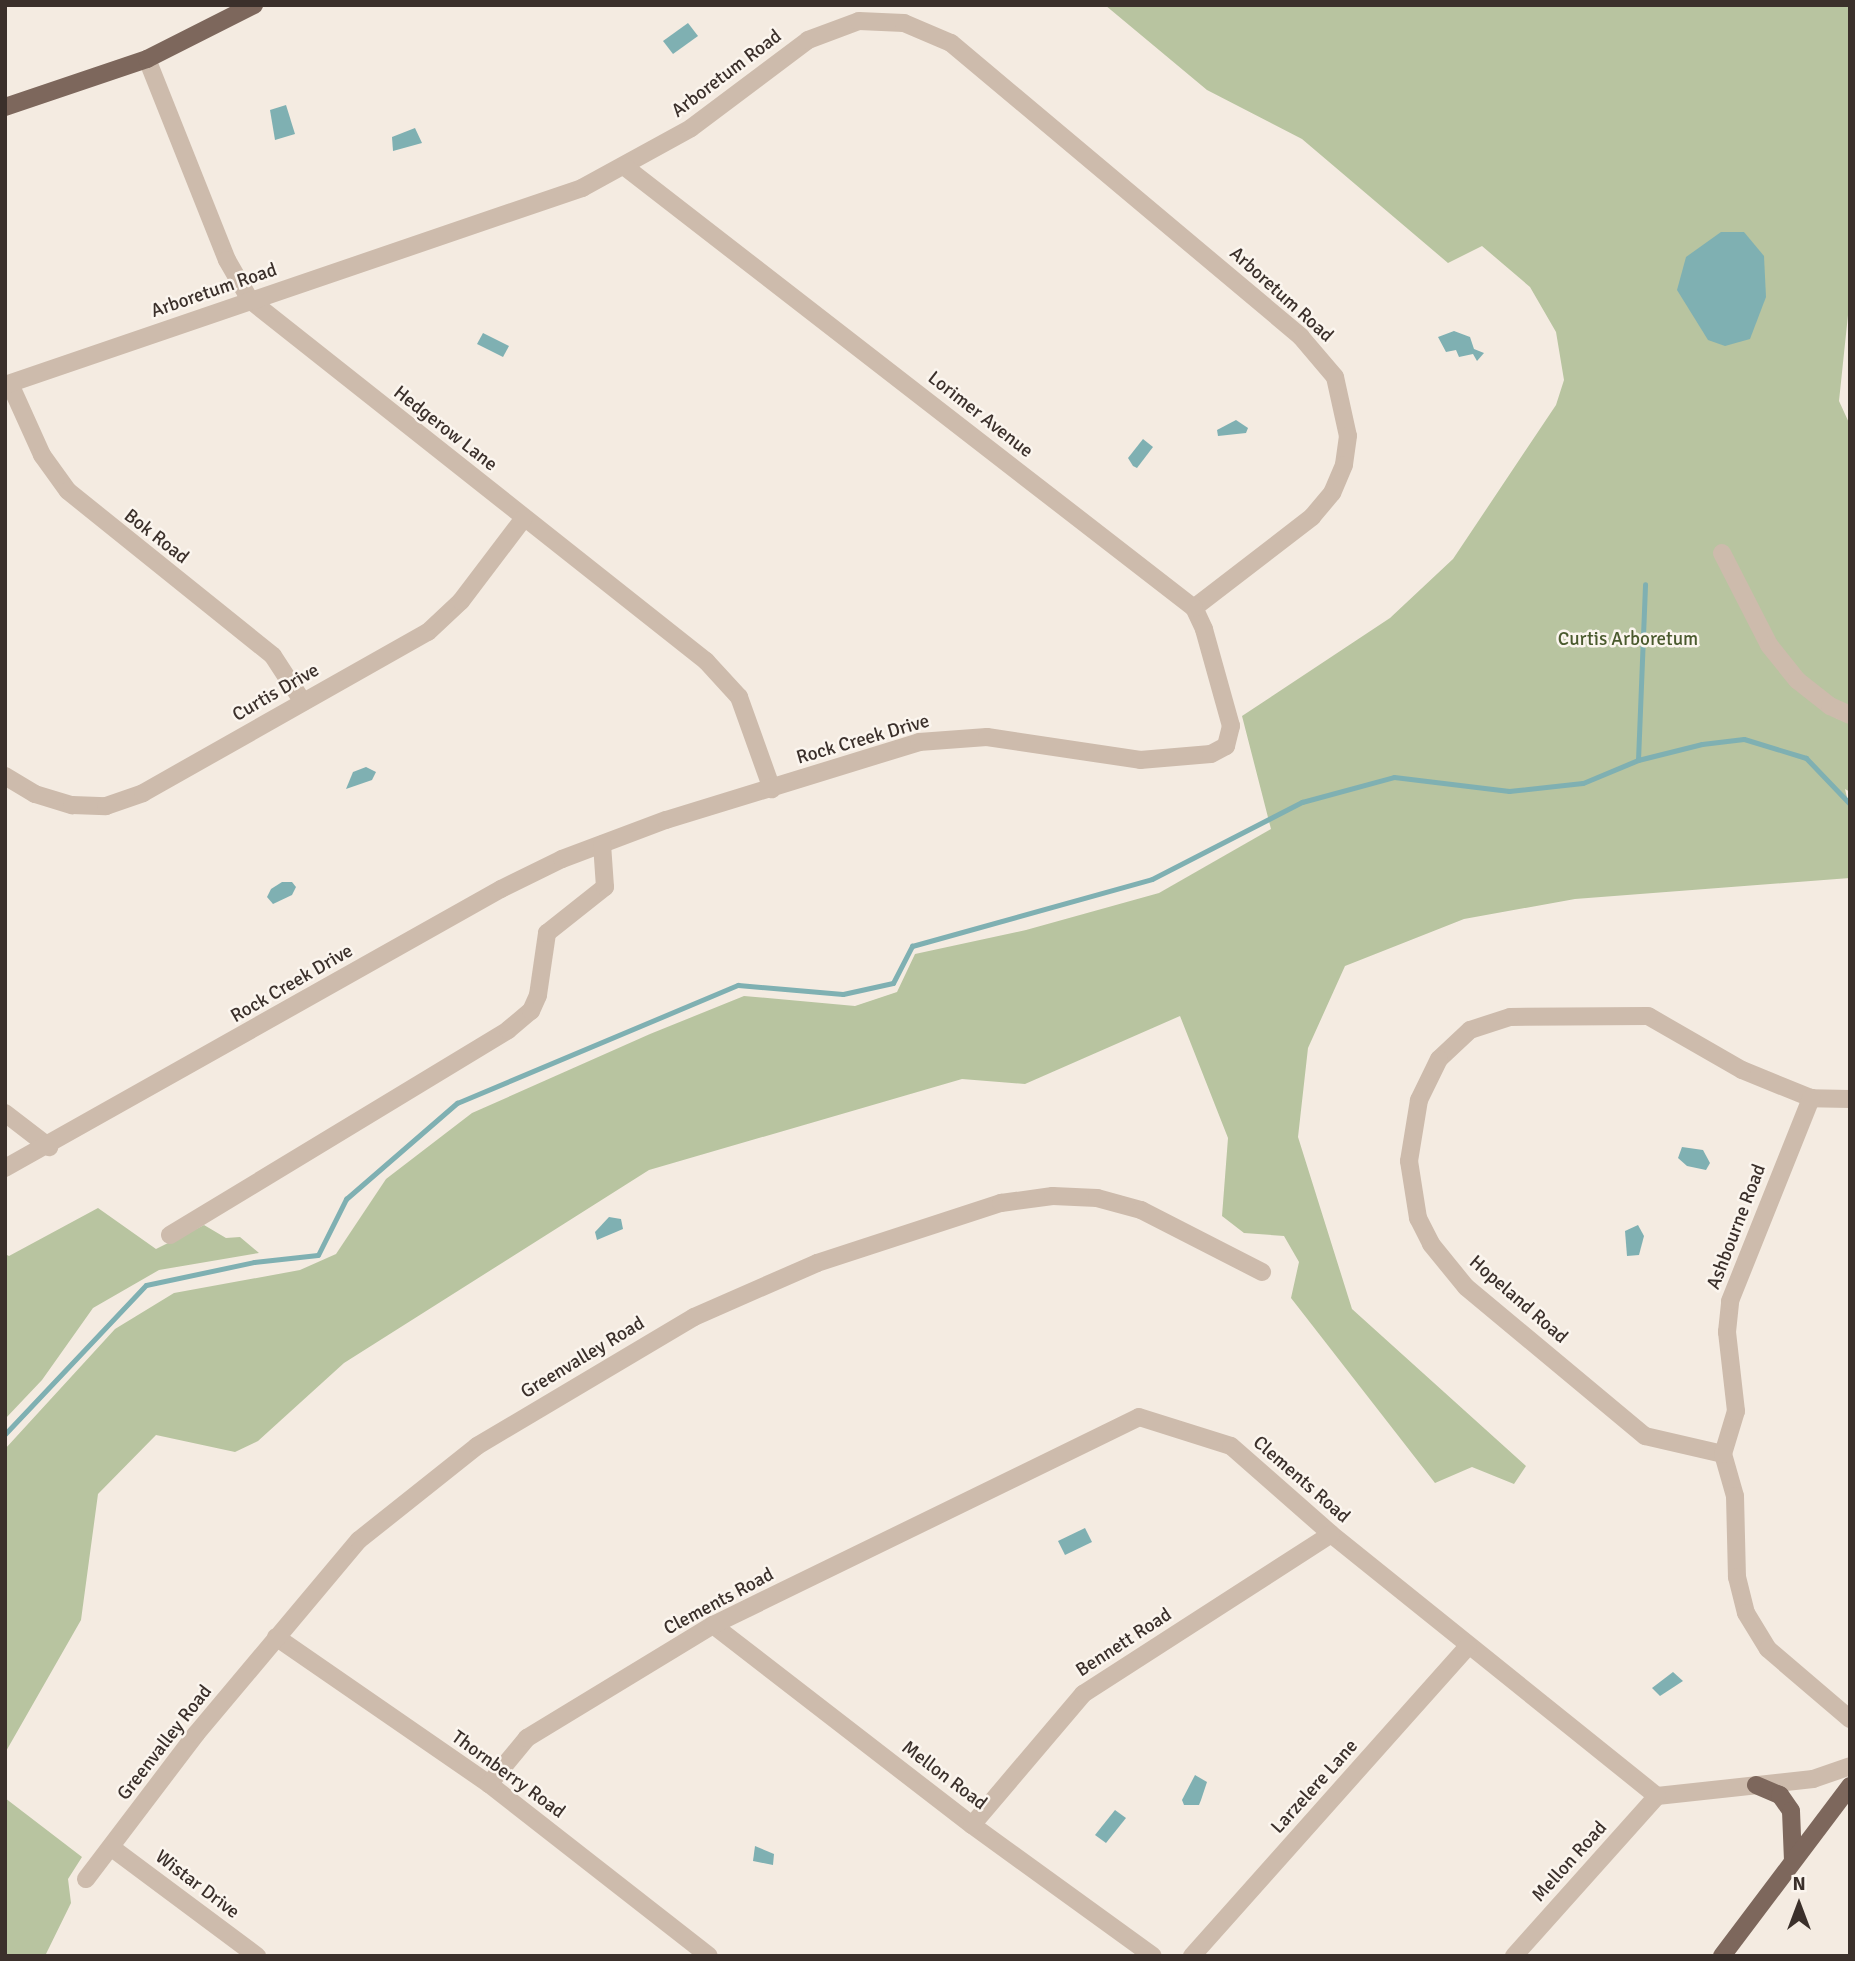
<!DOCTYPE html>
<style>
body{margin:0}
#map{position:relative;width:1855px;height:1961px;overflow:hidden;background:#f4ebe1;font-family:Signika,sans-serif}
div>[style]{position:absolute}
.green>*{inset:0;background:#b8c4a0}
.water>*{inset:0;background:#7fb0b2}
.stream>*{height:5px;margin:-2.5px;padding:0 2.5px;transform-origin:2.5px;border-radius:2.5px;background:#7fb0b2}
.minor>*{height:18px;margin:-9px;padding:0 9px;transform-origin:9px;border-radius:9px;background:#cdbbac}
.major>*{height:18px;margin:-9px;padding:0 9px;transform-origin:9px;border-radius:9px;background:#7d675c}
span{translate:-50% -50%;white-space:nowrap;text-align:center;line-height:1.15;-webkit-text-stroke:5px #fbf5ee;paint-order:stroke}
.street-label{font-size:19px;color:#3b302b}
.park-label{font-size:19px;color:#4a5a2e}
.frame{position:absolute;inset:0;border:7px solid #3b302b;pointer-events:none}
.north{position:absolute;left:1764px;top:1870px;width:70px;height:70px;-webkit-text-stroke:5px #fbf5ee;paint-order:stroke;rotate:0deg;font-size:19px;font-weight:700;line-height:28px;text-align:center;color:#3b302b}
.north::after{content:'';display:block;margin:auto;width:24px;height:32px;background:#3b302b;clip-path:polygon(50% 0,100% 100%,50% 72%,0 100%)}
</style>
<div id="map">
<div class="green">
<i style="clip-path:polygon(1105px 5px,1850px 5px,1850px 296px,1839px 401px,1850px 425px,1850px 706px,1836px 718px,1850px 724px,1850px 792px,1845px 789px,1850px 810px,1850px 878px,1575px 899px,1464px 919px,1345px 966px,1308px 1048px,1298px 1137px,1352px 1309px,1526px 1466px,1514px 1484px,1472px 1467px,1435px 1483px,1291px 1298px,1299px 1262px,1284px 1236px,1244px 1233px,1222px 1216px,1228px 1138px,1180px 1016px,1025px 1084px,962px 1079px,649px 1170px,344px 1363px,258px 1441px,235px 1452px,156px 1435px,98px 1494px,81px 1620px,5px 1753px,5px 1449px,115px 1329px,174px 1293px,300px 1270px,336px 1254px,386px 1179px,472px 1113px,650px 1034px,744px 996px,855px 1006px,897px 992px,915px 954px,1026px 930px,1159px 893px,1271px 829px,1242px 716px,1390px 618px,1453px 559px,1556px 405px,1564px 380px,1556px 332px,1530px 287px,1482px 246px,1448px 263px,1302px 139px,1207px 90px)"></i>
<i style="clip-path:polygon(98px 1208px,156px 1249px,204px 1225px,226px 1238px,240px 1237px,259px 1253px,159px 1270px,93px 1308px,42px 1380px,5px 1419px,5px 1254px,9px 1256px)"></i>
<i style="clip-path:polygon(5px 1798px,82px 1857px,68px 1879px,71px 1903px,45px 1956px,5px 1956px)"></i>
</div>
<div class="water">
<i style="clip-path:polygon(688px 23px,698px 36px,673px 54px,663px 41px)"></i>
<i style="clip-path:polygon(286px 105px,295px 134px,275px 140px,270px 110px)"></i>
<i style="clip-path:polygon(415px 128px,422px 143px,393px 151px,392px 137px)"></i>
<i style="clip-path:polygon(1721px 232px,1744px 232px,1764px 256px,1766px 297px,1750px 339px,1725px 346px,1708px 340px,1677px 290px,1686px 257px)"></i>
<i style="clip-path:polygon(1454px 331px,1470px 337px,1474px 349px,1484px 353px,1477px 361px,1473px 354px,1459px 357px,1456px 350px,1446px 352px,1438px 337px)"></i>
<i style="clip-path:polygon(483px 333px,509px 346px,503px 357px,477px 344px)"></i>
<i style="clip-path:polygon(1236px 420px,1248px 428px,1246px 433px,1218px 436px,1217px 430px)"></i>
<i style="clip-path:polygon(1143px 439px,1153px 447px,1137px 468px,1133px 466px,1128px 458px)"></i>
<i style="clip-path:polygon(366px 767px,376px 772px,372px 780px,346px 789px,353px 772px)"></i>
<i style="clip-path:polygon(282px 882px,292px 882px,296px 887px,292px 895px,273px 904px,267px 897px,271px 889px)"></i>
<i style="clip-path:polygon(1682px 1147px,1703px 1150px,1710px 1163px,1706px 1170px,1687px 1166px,1678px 1158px)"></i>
<i style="clip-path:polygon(609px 1217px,621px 1219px,623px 1229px,597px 1240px,595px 1232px)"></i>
<i style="clip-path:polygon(1638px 1225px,1644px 1236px,1639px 1255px,1627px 1256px,1625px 1231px)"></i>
<i style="clip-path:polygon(1085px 1528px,1092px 1542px,1065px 1555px,1058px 1541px)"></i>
<i style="clip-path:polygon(1673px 1672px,1683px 1681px,1660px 1696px,1652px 1688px)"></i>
<i style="clip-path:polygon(1195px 1775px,1207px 1782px,1201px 1800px,1199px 1805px,1184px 1805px,1182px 1800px)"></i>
<i style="clip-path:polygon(1115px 1810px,1126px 1818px,1106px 1843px,1095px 1835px)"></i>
<i style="clip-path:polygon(755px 1846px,774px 1854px,773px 1865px,753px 1861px)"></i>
</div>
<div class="stream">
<i style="left:1638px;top:760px;width:176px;rotate:-87.7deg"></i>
<i style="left:5px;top:1434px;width:205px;rotate:-46.6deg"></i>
<i style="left:146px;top:1285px;width:110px;rotate:-12deg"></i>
<i style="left:254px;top:1262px;width:64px;rotate:-6.2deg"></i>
<i style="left:318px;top:1255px;width:63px;rotate:-63.4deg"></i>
<i style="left:346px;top:1199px;width:147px;rotate:-40.9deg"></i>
<i style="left:457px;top:1103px;width:305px;rotate:-22.8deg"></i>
<i style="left:738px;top:985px;width:105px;rotate:4.9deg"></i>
<i style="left:843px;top:994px;width:51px;rotate:-12.4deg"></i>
<i style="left:893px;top:983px;width:42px;rotate:-62.8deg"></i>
<i style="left:912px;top:946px;width:249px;rotate:-15.6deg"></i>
<i style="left:1152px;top:879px;width:169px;rotate:-27.2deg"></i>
<i style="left:1302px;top:802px;width:95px;rotate:-15.2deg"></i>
<i style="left:1394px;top:777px;width:116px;rotate:6.9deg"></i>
<i style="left:1509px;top:791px;width:74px;rotate:-6.2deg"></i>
<i style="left:1583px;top:783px;width:60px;rotate:-22.7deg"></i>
<i style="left:1638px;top:760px;width:66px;rotate:-14deg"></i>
<i style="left:1702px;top:744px;width:42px;rotate:-6.8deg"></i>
<i style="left:1744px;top:739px;width:65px;rotate:17deg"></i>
<i style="left:1806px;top:758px;width:64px;rotate:46.3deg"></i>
</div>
<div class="minor">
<i style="left:147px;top:59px;width:216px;rotate:68.3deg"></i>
<i style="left:227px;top:260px;width:46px;rotate:60.1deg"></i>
<i style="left:250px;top:300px;width:582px;rotate:38.37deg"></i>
<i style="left:706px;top:661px;width:49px;rotate:47.5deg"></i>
<i style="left:739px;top:697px;width:98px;rotate:70.3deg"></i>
<i style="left:10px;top:384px;width:78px;rotate:65.7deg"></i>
<i style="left:42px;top:455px;width:44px;rotate:54.2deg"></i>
<i style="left:68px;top:491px;width:263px;rotate:38.8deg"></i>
<i style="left:273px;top:656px;width:55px;rotate:56.9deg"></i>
<i style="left:5px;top:385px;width:610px;rotate:-18.85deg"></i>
<i style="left:582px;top:188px;width:124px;rotate:-28.8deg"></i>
<i style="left:691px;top:128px;width:146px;rotate:-36.9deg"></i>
<i style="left:808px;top:40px;width:54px;rotate:-20.4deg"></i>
<i style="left:859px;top:21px;width:45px;rotate:2.5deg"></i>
<i style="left:904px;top:23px;width:51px;rotate:23.1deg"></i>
<i style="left:951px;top:43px;width:457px;rotate:40deg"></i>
<i style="left:1301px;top:337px;width:52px;rotate:49.6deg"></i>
<i style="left:1335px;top:377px;width:60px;rotate:77.6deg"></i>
<i style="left:1348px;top:436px;width:29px;rotate:98deg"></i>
<i style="left:1344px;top:465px;width:30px;rotate:113deg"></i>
<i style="left:1332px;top:493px;width:31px;rotate:130deg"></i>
<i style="left:1312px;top:517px;width:149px;rotate:142.4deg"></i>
<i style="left:1722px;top:553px;width:103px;rotate:62.9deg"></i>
<i style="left:1769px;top:645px;width:45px;rotate:51.3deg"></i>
<i style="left:1797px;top:680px;width:42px;rotate:38.2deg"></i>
<i style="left:1830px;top:706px;width:22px;rotate:24deg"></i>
<i style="left:5px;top:776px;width:35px;rotate:31deg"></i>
<i style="left:35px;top:794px;width:39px;rotate:17deg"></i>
<i style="left:72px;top:805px;width:34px;rotate:2deg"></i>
<i style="left:106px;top:806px;width:39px;rotate:-19deg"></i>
<i style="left:143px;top:793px;width:327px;rotate:-29.5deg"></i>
<i style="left:428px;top:632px;width:45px;rotate:-43.2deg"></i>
<i style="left:461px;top:601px;width:104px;rotate:-52.8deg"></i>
<i style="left:1850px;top:1099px;width:39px;rotate:-179deg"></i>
<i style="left:1811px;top:1098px;width:74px;rotate:-157.9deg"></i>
<i style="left:1742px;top:1070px;width:108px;rotate:-150.1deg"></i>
<i style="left:1648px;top:1016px;width:138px;rotate:179.6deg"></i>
<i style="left:1510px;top:1017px;width:42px;rotate:162deg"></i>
<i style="left:1470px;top:1030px;width:42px;rotate:136.9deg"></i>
<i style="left:1439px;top:1059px;width:46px;rotate:116deg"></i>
<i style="left:1419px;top:1100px;width:62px;rotate:99.3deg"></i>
<i style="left:1409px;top:1161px;width:58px;rotate:81deg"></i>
<i style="left:1418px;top:1218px;width:29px;rotate:63deg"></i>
<i style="left:1431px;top:1244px;width:55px;rotate:50.9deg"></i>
<i style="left:1466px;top:1287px;width:233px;rotate:39.8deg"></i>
<i style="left:1645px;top:1436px;width:80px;rotate:13deg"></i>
<i style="left:1723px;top:1454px;width:44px;rotate:74.1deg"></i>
<i style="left:1735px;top:1496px;width:81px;rotate:88.6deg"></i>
<i style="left:1737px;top:1577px;width:37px;rotate:76deg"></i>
<i style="left:1746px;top:1613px;width:42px;rotate:58.6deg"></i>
<i style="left:1768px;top:1649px;width:108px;rotate:40.5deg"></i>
<i style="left:5px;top:1113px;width:56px;rotate:37.7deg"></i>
<i style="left:5px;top:1168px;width:569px;rotate:-29.36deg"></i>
<i style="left:501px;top:889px;width:68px;rotate:-26.2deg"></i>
<i style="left:562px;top:859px;width:111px;rotate:-20.6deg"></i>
<i style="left:666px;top:820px;width:265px;rotate:-17.1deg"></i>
<i style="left:919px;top:742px;width:68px;rotate:-4.2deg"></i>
<i style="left:987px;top:737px;width:155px;rotate:8.5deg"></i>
<i style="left:1140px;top:760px;width:71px;rotate:-4.8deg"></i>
<i style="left:1211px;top:754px;width:17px;rotate:-28deg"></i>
<i style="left:1226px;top:746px;width:21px;rotate:-76deg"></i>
<i style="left:1231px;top:726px;width:101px;rotate:-105.6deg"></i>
<i style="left:1204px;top:629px;width:23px;rotate:-115deg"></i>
<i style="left:1194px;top:608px;width:720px;rotate:-142.22deg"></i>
<i style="left:170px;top:1235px;width:395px;rotate:-31.2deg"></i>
<i style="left:508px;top:1030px;width:30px;rotate:-40deg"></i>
<i style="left:531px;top:1011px;width:17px;rotate:-66deg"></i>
<i style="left:538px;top:995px;width:63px;rotate:-81.7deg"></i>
<i style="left:547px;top:933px;width:74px;rotate:-38.4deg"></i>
<i style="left:605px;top:887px;width:43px;rotate:-94deg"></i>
<i style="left:1723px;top:1454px;width:45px;rotate:-73.2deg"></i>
<i style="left:1736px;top:1411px;width:80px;rotate:-96.5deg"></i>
<i style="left:1727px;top:1332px;width:31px;rotate:-84deg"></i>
<i style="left:1730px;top:1301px;width:219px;rotate:-68.2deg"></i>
<i style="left:713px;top:1625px;width:327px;rotate:37.7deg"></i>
<i style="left:972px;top:1825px;width:223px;rotate:35.9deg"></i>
<i style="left:276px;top:1637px;width:259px;rotate:34.6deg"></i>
<i style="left:489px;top:1784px;width:279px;rotate:38deg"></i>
<i style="left:489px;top:1784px;width:60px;rotate:-50.4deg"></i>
<i style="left:527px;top:1738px;width:218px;rotate:-31.3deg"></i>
<i style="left:713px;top:1625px;width:474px;rotate:-26deg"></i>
<i style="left:1139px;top:1417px;width:96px;rotate:17.5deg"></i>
<i style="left:1231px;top:1446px;width:133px;rotate:41.3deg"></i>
<i style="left:1331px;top:1534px;width:418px;rotate:38.8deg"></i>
<i style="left:1657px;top:1796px;width:157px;rotate:-6.2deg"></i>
<i style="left:1813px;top:1779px;width:39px;rotate:-19deg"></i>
<i style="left:972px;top:1825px;width:172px;rotate:-49.7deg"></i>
<i style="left:1083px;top:1694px;width:295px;rotate:-32.8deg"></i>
<i style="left:112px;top:1848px;width:181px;rotate:36.7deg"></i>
<i style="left:86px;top:1879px;width:182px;rotate:-52.8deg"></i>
<i style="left:196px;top:1734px;width:253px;rotate:-50deg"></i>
<i style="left:359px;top:1540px;width:151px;rotate:-38.5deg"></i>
<i style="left:477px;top:1446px;width:252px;rotate:-30.7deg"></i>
<i style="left:694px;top:1317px;width:134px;rotate:-23.7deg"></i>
<i style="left:817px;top:1263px;width:194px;rotate:-18.1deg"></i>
<i style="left:1001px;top:1203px;width:52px;rotate:-7.7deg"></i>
<i style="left:1053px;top:1196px;width:44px;rotate:2.6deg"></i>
<i style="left:1097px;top:1198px;width:46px;rotate:15.3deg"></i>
<i style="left:1141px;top:1210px;width:136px;rotate:27.1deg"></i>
<i style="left:1192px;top:1956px;width:415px;rotate:-48.3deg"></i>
<i style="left:1514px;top:1956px;width:215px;rotate:-48.2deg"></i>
</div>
<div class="major">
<i style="left:5px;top:107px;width:150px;rotate:-18.7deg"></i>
<i style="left:147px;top:59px;width:120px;rotate:-26.8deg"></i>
<i style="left:1756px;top:1785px;width:26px;rotate:23deg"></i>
<i style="left:1780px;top:1795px;width:19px;rotate:55deg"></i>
<i style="left:1791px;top:1811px;width:50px;rotate:87.7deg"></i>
<i style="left:1722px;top:1956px;width:213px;rotate:-53deg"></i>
</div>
<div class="street-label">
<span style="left:727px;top:74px;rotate:-37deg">Arboretum Road</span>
<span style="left:214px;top:291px;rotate:-19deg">Arboretum Road</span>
<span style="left:1281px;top:295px;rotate:42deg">Arboretum Road</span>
<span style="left:980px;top:415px;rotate:38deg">Lorimer Avenue</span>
<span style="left:445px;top:429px;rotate:38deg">Hedgerow Lane</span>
<span style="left:156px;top:537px;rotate:38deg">Bok Road</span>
<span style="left:276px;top:693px;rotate:-30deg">Curtis Drive</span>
<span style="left:863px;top:740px;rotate:-16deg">Rock Creek Drive</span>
<span style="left:292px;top:984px;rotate:-30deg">Rock Creek Drive</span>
<span style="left:1737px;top:1227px;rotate:-69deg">Ashbourne Road</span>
<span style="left:1518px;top:1300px;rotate:41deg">Hopeland Road</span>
<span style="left:583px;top:1358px;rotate:-31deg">Greenvalley Road</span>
<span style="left:1301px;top:1480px;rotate:41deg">Clements Road</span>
<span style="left:719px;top:1602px;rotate:-28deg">Clements Road</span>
<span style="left:1124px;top:1643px;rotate:-33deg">Bennett Road</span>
<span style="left:165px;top:1743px;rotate:-52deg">Greenvalley Road</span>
<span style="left:508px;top:1775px;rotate:36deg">Thornberry Road</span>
<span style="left:944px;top:1776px;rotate:37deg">Mellon Road</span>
<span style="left:1315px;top:1787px;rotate:-48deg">Larzelere Lane</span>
<span style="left:1570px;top:1862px;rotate:-48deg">Mellon Road</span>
<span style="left:197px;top:1885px;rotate:37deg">Wistar Drive</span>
</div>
<div class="park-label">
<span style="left:1628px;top:640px">Curtis Arboretum</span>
</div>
<div class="frame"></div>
<div class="north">N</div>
</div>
